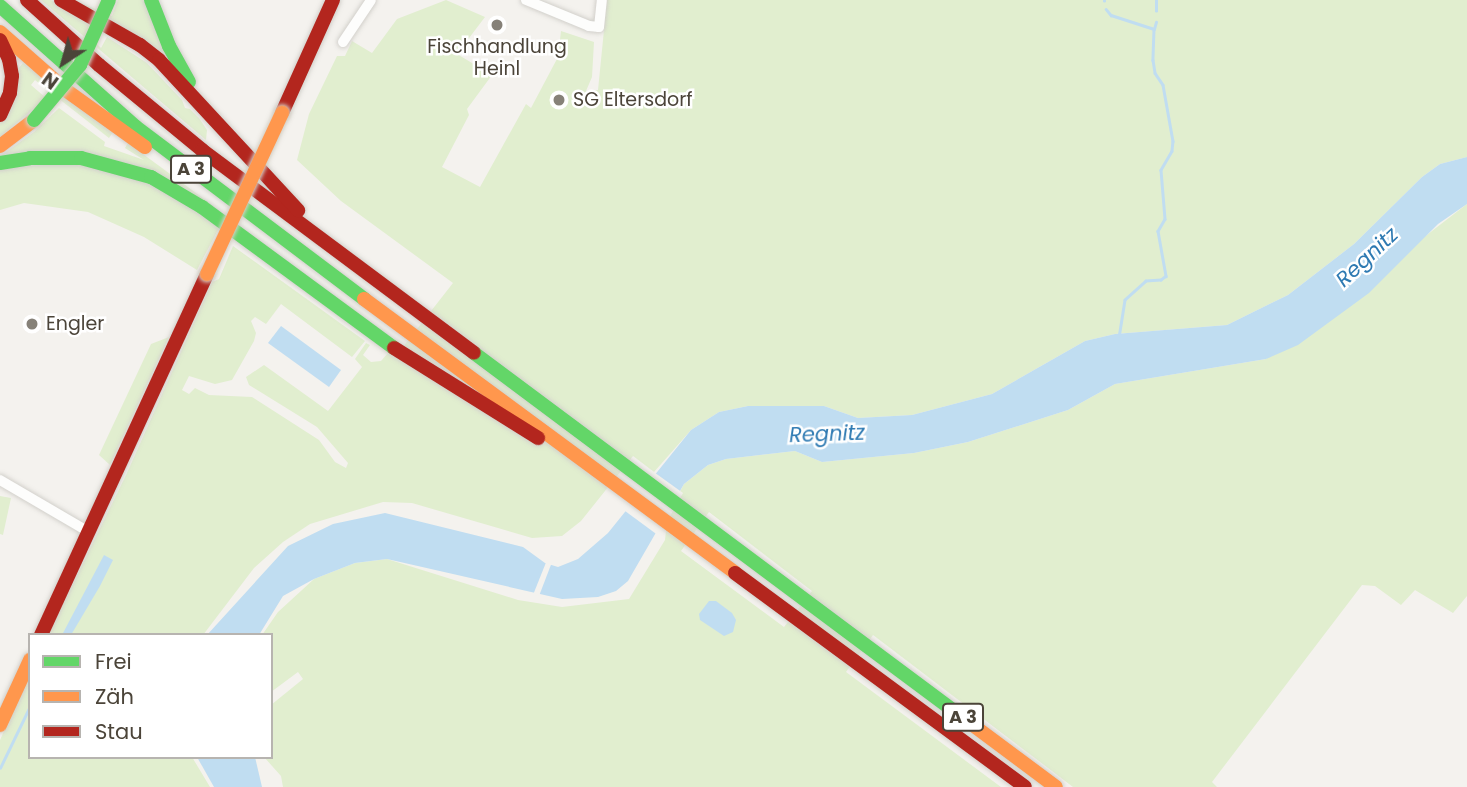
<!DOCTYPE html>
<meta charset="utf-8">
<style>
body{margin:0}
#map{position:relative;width:1467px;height:787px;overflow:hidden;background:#f4f2ee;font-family:Poppins,sans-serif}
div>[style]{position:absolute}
.green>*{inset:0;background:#e1eecf}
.water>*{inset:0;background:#c0ddf1}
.pier>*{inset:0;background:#f4f2ee}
.stream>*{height:2.5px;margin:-1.25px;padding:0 1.25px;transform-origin:1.25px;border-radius:1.25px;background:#c0ddf1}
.roads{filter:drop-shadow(0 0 2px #d2d0cb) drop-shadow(0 0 2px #d2d0cb)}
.street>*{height:10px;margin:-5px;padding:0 5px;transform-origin:5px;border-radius:5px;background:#fdfdfc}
.fast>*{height:14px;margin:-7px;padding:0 7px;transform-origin:7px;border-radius:7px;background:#63d668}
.slow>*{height:14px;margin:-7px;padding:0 7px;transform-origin:7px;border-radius:7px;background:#ff974d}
.jam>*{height:14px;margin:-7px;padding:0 7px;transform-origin:7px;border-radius:7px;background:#b3261e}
.bridges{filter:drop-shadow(0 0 2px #d3cfc5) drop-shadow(0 0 2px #d3cfc5)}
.fast-bridge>*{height:14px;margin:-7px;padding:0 7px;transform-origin:7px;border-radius:7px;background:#63d668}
.slow-bridge>*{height:14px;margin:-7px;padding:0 7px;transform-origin:7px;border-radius:7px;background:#ff974d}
.dots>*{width:19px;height:19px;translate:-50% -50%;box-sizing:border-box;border:4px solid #fff;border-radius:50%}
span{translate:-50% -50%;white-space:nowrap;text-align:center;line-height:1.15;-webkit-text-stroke:5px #fff;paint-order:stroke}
.shield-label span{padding:2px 5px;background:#fff;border:2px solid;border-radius:5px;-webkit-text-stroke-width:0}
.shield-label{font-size:18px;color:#4b4439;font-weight:700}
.poi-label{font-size:19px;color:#4b4439}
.left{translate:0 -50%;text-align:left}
.water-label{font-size:21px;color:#2e7ab2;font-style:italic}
.legend{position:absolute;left:28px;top:633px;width:245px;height:126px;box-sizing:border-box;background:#fff;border:2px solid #b7b4b0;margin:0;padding:9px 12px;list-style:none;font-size:21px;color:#4b4439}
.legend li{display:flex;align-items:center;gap:14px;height:35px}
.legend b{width:35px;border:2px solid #b7b4b0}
.north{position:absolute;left:28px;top:28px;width:70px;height:70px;-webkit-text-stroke:5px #fff;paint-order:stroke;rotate:216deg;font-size:19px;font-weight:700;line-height:28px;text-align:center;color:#4b4439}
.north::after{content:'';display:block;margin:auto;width:24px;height:32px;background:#4b4439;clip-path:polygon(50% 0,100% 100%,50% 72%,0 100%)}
</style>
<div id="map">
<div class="green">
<i style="clip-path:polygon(41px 0,51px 0,93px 24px,88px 35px,101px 48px,107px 37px,147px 63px,182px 100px,185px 108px,190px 109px,199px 118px,207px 130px,206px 140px)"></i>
<i style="clip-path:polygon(74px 0,112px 16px,118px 0,145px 0,170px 59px)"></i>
<i style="clip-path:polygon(446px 0,485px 17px,457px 54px,492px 75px,467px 109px,469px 115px,442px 167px,480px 187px,526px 104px,531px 108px,558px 57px,561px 31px,594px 42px,592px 77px,586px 91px,598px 90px,607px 0,1467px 0,1467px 157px,1440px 164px,1422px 177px,1354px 244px,1288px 295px,1227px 325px,1115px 334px,1085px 341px,992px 394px,912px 415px,858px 418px,824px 406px,748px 406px,719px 412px,691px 430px,654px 472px,633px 456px,581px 521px,562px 536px,532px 538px,412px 503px,383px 502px,310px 524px,283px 542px,254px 568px,203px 635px,48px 635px,126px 475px,212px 282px,219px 279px,233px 246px,365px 341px,352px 357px,281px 304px,266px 324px,255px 317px,251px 321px,256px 333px,254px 341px,232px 380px,215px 384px,189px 376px,182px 390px,189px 394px,195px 388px,209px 395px,252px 397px,319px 440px,335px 462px,346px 468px,348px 463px,317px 427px,249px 385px,246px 377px,264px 365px,328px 411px,362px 367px,355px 359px,366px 343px,370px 345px,363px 355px,371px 362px,381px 361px,388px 353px,395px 357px,453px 283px,341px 201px,297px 160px,309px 114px,337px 56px,345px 56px,352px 41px,372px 53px,397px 19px)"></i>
<i style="clip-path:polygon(23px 63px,113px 132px,109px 138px,35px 80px,31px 85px,46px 98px,0 137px,0 123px,17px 70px)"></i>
<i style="clip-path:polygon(59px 108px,105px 142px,104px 146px,144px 160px,125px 148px,128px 143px,215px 207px,165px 178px,2px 155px,34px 132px)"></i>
<i style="clip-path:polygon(74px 163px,148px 182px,220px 226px,197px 270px,144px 237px,88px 212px,24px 203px,0 210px,0 168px)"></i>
<i style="clip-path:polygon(evenodd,1467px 204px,1467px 596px,1453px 613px,1415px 590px,1401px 605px,1375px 586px,1362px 585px,1212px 782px,1217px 787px,1073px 787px,873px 635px,846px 672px,1001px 787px,283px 787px,281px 776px,264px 757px,271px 757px,271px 705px,303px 679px,298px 672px,271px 692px,271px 635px,262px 635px,278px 612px,314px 579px,355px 563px,387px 559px,518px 600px,562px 607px,629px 599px,665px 540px,668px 514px,684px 484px,708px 465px,726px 459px,795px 451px,822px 462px,914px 453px,968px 442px,1068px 410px,1115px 384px,1266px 359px,1467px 204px,709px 512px,812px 591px,784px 627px,681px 551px,709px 512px)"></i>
<i style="clip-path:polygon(169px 337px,110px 465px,99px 455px,151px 344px)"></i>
<i style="clip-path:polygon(0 496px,11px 498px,3px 535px,0 534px)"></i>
<i style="clip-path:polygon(30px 674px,30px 757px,192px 757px,210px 787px,0 787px,0 740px)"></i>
</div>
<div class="water">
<i style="clip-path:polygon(1467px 157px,1467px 204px,1438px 224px,1369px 293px,1298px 345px,1266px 359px,1115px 384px,1068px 410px,968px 442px,914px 453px,822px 462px,795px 451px,726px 459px,708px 465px,684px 484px,628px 581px,616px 591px,598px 597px,562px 599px,387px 559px,355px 563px,314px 579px,283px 596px,259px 635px,207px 635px,288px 546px,333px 524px,385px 513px,523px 547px,545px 563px,558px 567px,578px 559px,608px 533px,691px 430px,719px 412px,748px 406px,824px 406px,858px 418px,912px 415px,992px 394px,1085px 341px,1115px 334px,1227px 325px,1288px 295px,1354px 244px,1422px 177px,1440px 164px)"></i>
<i style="clip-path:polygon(281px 326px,341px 370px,329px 387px,268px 343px)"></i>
<i style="clip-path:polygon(104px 555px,113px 560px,100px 586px,71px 635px,62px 635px)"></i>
<i style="clip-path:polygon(709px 601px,716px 601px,732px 613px,736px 620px,733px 632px,724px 636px,700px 620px,699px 614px)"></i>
<i style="clip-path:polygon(197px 757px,255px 757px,262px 787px,214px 787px)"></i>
</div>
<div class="pier">
<i style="clip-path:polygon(651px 470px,683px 493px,659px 536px,621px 508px)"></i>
<i style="clip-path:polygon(547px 560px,552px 562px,539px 596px,533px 595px)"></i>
</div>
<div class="stream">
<i style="left:1104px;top:1px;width:1px;rotate:-90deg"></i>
<i style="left:1106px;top:9px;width:8px;rotate:50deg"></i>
<i style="left:1111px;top:15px;width:45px;rotate:18deg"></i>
<i style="left:1154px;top:29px;width:31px;rotate:92deg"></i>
<i style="left:1153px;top:60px;width:13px;rotate:81deg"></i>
<i style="left:1155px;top:73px;width:14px;rotate:56deg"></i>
<i style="left:1163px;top:85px;width:57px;rotate:79.9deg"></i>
<i style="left:1173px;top:141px;width:10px;rotate:96deg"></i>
<i style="left:1172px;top:151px;width:22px;rotate:120deg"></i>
<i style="left:1161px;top:170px;width:49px;rotate:85.3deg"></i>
<i style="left:1165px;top:219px;width:14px;rotate:120deg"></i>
<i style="left:1158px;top:231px;width:46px;rotate:79.9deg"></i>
<i style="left:1166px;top:276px;width:6px;rotate:141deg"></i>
<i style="left:1161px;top:280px;width:15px;rotate:176deg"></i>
<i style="left:1146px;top:281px;width:28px;rotate:138deg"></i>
<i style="left:1125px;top:300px;width:36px;rotate:99deg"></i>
<i style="left:1156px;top:11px;width:11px;rotate:-90deg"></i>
<i style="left:1154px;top:29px;width:7px;rotate:-74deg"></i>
<i style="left:0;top:768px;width:69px;rotate:-64.2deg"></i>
</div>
<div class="roads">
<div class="street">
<i style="left:526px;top:0;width:68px;rotate:22.4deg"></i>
<i style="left:589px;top:26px;width:10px;rotate:6deg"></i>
<i style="left:599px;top:27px;width:27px;rotate:-84deg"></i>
<i style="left:343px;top:42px;width:50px;rotate:-56.3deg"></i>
<i style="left:0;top:480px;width:103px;rotate:30.3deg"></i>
</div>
<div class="fast">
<i style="left:151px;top:0;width:49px;rotate:68.6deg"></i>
<i style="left:169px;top:46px;width:41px;rotate:60.9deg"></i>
<i style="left:0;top:6px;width:182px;rotate:41.7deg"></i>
<i style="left:136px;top:127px;width:286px;rotate:37deg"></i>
<i style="left:0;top:163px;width:30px;rotate:-9deg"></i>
<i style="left:30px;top:158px;width:51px"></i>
<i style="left:81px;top:158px;width:73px;rotate:15.2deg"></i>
<i style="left:151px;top:177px;width:59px;rotate:30.5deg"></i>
<i style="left:202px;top:207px;width:238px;rotate:36.3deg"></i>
<i style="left:474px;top:353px;width:599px;rotate:36.72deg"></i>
</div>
<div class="slow">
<i style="left:0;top:32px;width:89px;rotate:41.4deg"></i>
<i style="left:67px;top:91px;width:96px;rotate:35.7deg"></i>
<i style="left:0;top:146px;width:43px;rotate:-37.4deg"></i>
<i style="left:364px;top:299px;width:461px;rotate:36.4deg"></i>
<i style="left:954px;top:711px;width:127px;rotate:36.7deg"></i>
<i style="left:0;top:725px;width:72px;rotate:-65.2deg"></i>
</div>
<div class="jam">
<i style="left:27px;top:0;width:97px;rotate:42.1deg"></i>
<i style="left:99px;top:65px;width:134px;rotate:39.5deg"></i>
<i style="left:202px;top:150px;width:339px;rotate:36.7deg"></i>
<i style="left:61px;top:0;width:91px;rotate:29.7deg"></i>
<i style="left:140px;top:45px;width:24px;rotate:38deg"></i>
<i style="left:159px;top:60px;width:205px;rotate:47.2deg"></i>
<i style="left:0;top:40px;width:21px;rotate:65deg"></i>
<i style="left:9px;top:59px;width:17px;rotate:80deg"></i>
<i style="left:12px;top:76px;width:17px;rotate:97deg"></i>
<i style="left:10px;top:93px;width:24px;rotate:114deg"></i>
<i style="left:282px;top:113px;width:124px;rotate:-65.7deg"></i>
<i style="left:394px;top:348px;width:170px;rotate:32deg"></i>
<i style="left:735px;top:573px;width:360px;rotate:36.4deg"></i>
<i style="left:41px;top:635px;width:397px;rotate:-65.3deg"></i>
</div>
</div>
<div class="bridges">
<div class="fast-bridge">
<i style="left:34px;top:120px;width:72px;rotate:-50.1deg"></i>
<i style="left:80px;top:65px;width:71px;rotate:-66deg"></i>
</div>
<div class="slow-bridge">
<i style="left:207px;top:274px;width:178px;rotate:-65deg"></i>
</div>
</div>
<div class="dots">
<i style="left:497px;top:25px;background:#868178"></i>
<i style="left:559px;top:100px;background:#868178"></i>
<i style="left:32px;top:324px;background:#868178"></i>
</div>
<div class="shield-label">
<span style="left:191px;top:169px">A 3</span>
<span style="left:963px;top:717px">A 3</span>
</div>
<div class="poi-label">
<span style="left:497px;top:58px">Fischhandlung<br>Heinl</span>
<span class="left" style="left:573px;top:100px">SG Eltersdorf</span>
<span class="left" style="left:46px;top:324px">Engler</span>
</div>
<div class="water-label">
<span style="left:1367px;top:257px;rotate:-43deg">Regnitz</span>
<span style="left:827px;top:434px;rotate:-2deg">Regnitz</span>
</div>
<ul class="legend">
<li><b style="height:9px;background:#63d668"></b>Frei</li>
<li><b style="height:9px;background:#ff974d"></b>Zäh</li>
<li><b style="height:9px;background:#b3261e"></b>Stau</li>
</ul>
<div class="north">N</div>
</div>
